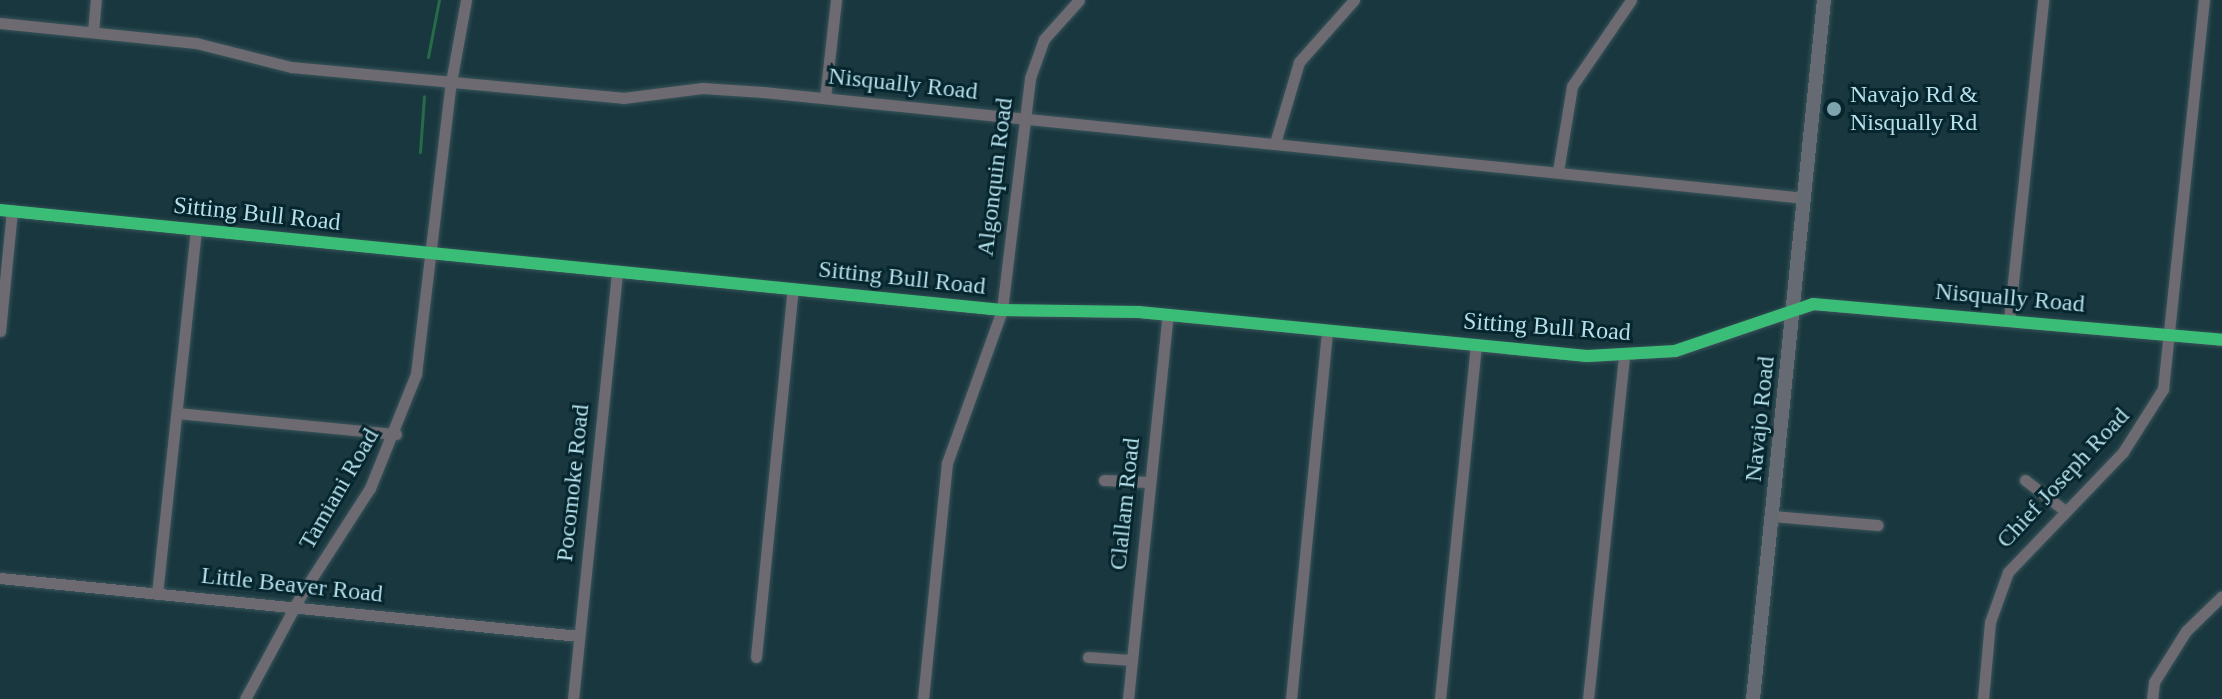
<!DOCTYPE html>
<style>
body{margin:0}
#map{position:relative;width:2222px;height:699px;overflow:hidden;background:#19373e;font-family:"Times New Roman",serif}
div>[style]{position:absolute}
.stream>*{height:3px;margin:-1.5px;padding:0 1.5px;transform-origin:1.5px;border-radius:1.5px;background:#276b4a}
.roads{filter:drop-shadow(0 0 2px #38545a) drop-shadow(0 0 2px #38545a)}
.minor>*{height:11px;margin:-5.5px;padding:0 5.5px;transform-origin:5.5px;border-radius:5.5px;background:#6e6a71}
.major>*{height:14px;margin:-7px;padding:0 7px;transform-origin:7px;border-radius:7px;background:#666a72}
.cycleway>*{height:12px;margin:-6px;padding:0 6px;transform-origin:6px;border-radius:6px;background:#3abd76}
.dots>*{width:22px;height:22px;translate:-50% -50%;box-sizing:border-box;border:4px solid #06252d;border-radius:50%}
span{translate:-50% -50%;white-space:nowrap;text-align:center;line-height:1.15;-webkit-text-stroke:6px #06252d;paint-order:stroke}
.street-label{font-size:24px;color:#b4dfeb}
.poi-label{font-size:24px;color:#b4dfeb}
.left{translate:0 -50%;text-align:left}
</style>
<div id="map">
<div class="stream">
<i style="left:428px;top:57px;width:58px;rotate:-79.1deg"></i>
<i style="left:420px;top:152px;width:56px;rotate:-85.9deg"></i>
</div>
<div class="roads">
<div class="minor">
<i style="left:0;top:23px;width:197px;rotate:5.8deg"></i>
<i style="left:196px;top:43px;width:98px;rotate:14.2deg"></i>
<i style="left:291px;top:67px;width:333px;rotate:5.3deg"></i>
<i style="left:623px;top:98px;width:80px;rotate:-7.2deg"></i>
<i style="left:702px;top:88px;width:61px;rotate:3.8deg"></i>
<i style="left:763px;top:92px;width:1046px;rotate:5.81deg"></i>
<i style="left:93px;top:32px;width:32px;rotate:-85deg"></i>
<i style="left:825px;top:98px;width:99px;rotate:-83.6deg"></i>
<i style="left:1275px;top:143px;width:84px;rotate:-73.5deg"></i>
<i style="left:1299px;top:62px;width:83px;rotate:-48.4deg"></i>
<i style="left:1558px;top:171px;width:86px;rotate:-80.6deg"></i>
<i style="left:1572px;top:86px;width:104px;rotate:-55.5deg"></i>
<i style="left:0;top:210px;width:1007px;rotate:5.7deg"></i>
<i style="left:1002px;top:310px;width:137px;rotate:0.8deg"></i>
<i style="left:1139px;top:312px;width:450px;rotate:5.6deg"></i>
<i style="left:1587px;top:356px;width:88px;rotate:-3.3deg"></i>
<i style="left:1675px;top:351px;width:146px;rotate:-18.8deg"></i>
<i style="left:1813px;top:304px;width:411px;rotate:5deg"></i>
<i style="left:2009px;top:320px;width:322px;rotate:-83.9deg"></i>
<i style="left:0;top:331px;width:121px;rotate:-84.3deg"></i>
<i style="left:177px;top:413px;width:220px;rotate:5.5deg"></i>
<i style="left:1104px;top:480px;width:45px;rotate:2.5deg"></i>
<i style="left:2025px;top:480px;width:49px;rotate:37.6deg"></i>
<i style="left:1772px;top:516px;width:106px;rotate:4.9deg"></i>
<i style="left:0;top:578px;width:582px;rotate:5.72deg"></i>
<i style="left:157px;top:594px;width:366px;rotate:-83.9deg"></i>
<i style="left:756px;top:657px;width:370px;rotate:-84.3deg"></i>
<i style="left:1088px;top:657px;width:44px;rotate:3.9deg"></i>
<i style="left:245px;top:699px;width:118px;rotate:-61.7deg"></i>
<i style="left:301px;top:595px;width:127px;rotate:-57.2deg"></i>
<i style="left:370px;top:488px;width:123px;rotate:-68deg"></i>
<i style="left:416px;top:374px;width:294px;rotate:-83.2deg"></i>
<i style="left:451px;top:82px;width:83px;rotate:-79.6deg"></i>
<i style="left:573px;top:699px;width:429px;rotate:-84.1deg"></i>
<i style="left:923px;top:699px;width:237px;rotate:-84.2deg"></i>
<i style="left:947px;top:463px;width:163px;rotate:-70.2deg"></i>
<i style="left:1002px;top:310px;width:234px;rotate:-83.1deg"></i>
<i style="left:1030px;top:78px;width:41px;rotate:-70.3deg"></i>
<i style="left:1044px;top:39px;width:52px;rotate:-48.1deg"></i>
<i style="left:1128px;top:699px;width:387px;rotate:-84.1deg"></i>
<i style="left:1291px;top:699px;width:370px;rotate:-84.4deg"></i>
<i style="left:1440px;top:699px;width:356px;rotate:-84.2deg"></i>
<i style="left:1588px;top:699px;width:344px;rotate:-84deg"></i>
<i style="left:1983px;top:699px;width:77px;rotate:-84.8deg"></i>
<i style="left:1990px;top:622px;width:53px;rotate:-70.2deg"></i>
<i style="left:2008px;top:572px;width:166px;rotate:-46.2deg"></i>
<i style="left:2123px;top:452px;width:75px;rotate:-57.6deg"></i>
<i style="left:2163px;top:389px;width:391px;rotate:-84deg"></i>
<i style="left:2152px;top:699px;width:17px;rotate:-83deg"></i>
<i style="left:2154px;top:682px;width:60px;rotate:-57.9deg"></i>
<i style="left:2186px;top:631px;width:50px;rotate:-44.2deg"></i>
</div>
<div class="major">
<i style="left:1753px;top:699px;width:703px;rotate:-84.2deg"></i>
</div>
</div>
<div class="cycleway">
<i style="left:0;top:210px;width:1007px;rotate:5.7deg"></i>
<i style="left:1002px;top:310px;width:137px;rotate:0.8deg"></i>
<i style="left:1139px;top:312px;width:450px;rotate:5.6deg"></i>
<i style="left:1587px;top:356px;width:88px;rotate:-3.3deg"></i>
<i style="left:1675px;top:351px;width:146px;rotate:-18.8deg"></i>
<i style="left:1813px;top:304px;width:411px;rotate:5deg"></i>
</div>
<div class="dots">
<i style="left:1834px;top:109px;background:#7ea4ae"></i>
</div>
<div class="street-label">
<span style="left:903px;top:84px;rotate:6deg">Nisqually Road</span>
<span style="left:995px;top:177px;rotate:-83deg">Algonquin Road</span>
<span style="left:257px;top:214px;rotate:6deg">Sitting Bull Road</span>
<span style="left:902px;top:278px;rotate:6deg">Sitting Bull Road</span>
<span style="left:2010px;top:298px;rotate:5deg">Nisqually Road</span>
<span style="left:1547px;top:327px;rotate:4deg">Sitting Bull Road</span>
<span style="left:1760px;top:419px;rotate:-84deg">Navajo Road</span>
<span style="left:2063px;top:478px;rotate:-47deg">Chief Joseph Road</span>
<span style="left:573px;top:483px;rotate:-84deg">Pocomoke Road</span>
<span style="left:339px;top:489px;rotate:-60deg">Tamiani Road</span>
<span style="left:1125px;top:504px;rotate:-84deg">Clallam Road</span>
<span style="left:292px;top:585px;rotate:6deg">Little Beaver Road</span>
</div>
<div class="poi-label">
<span class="left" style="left:1850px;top:109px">Navajo Rd &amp;<br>Nisqually Rd</span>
</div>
</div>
